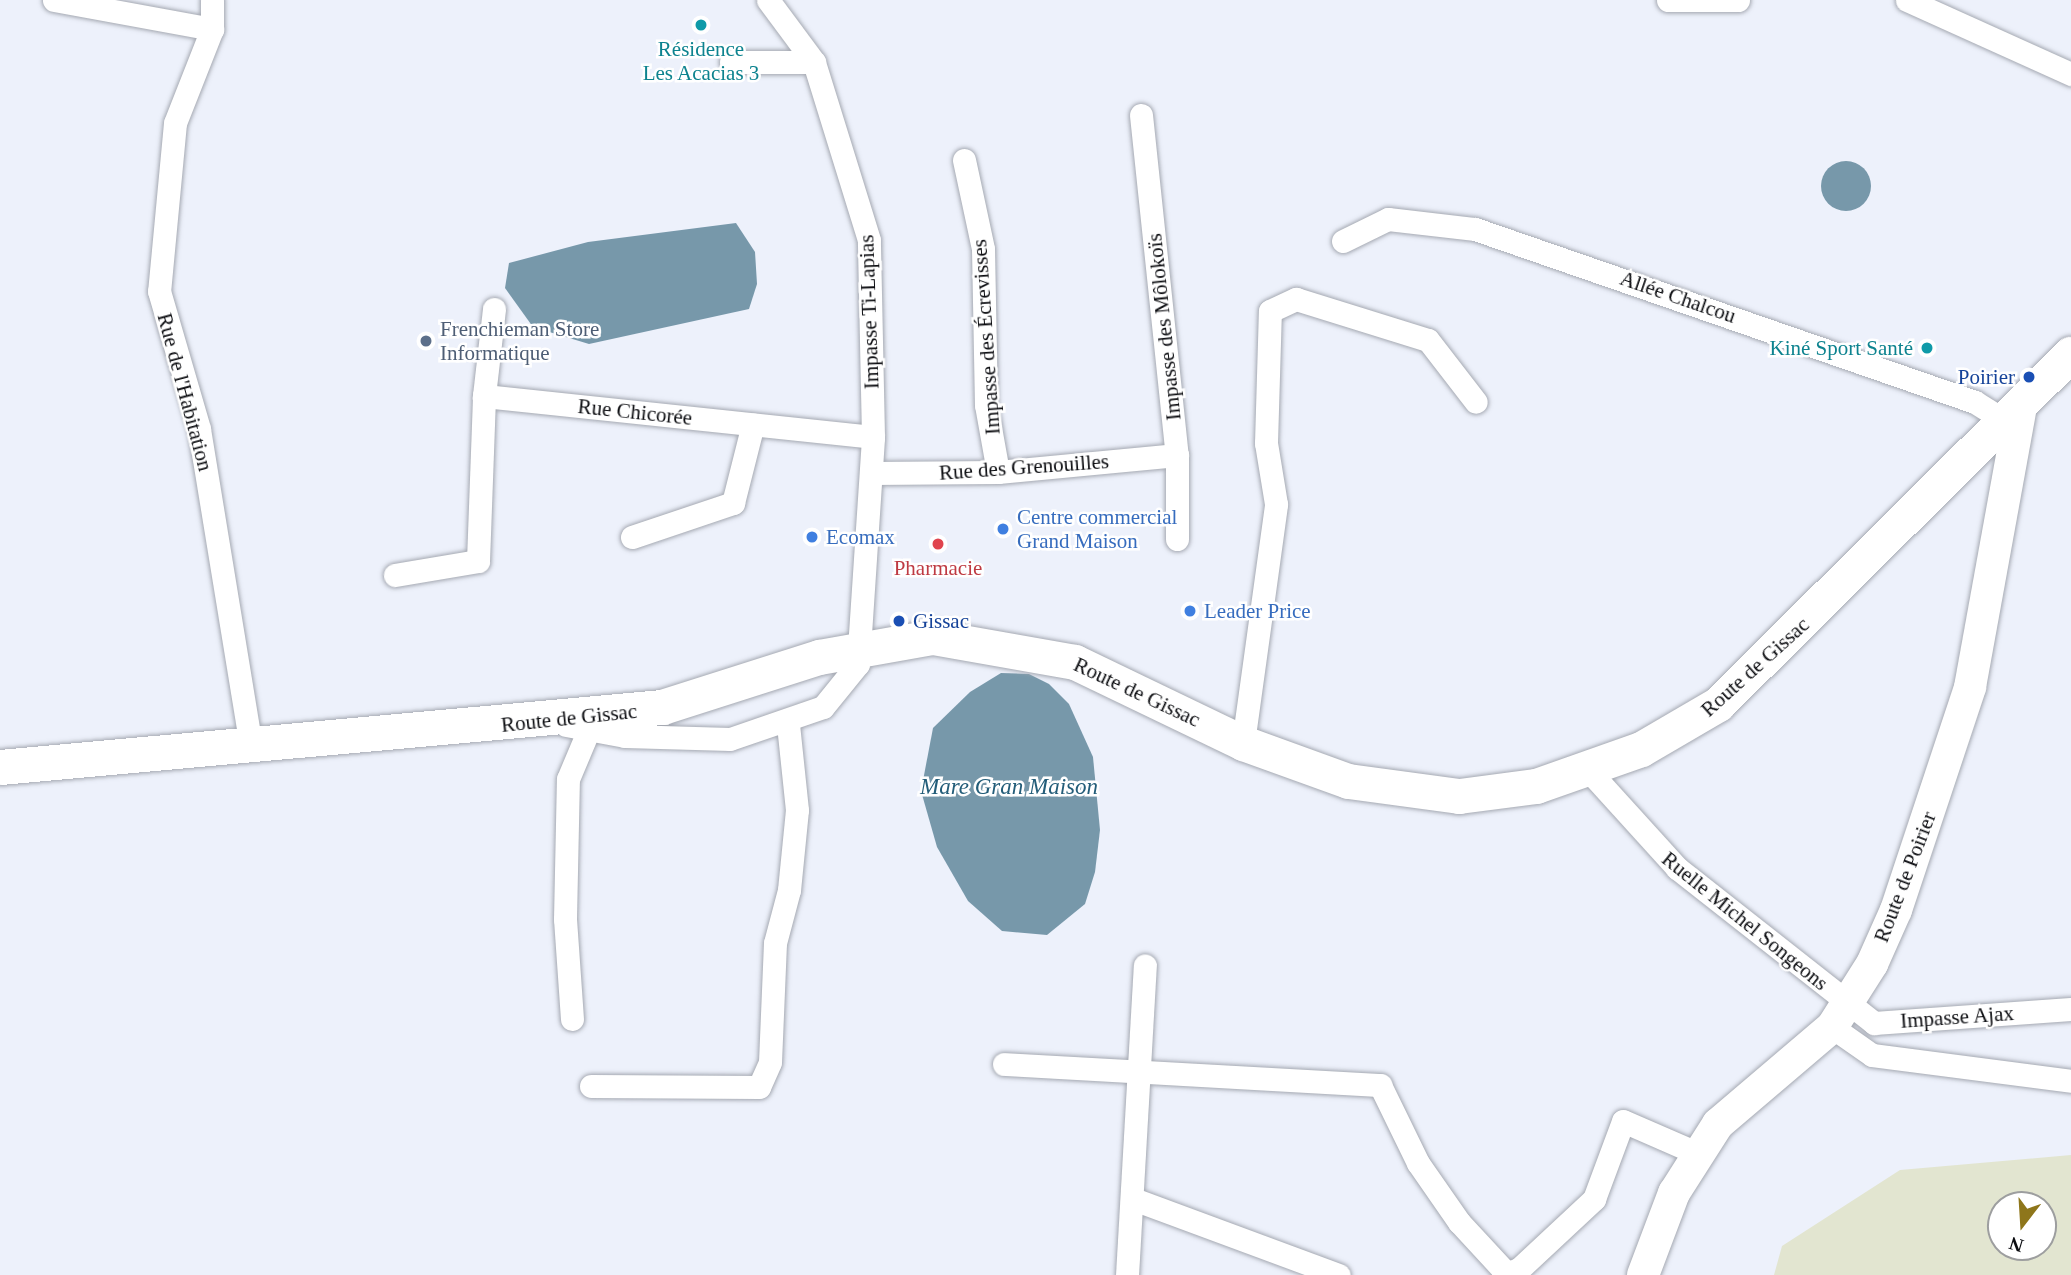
<!DOCTYPE html>
<meta charset="utf-8">
<style>
body{margin:0}
#map{position:relative;width:2071px;height:1275px;overflow:hidden;background:#edf1fb;font-family:"Times New Roman",serif}
div>[style]{position:absolute}
.green>*{inset:0;background:#e2e5d0}
.water>*{inset:0;background:#7798aa}
.round{border-radius:50%}
.roads{filter:drop-shadow(0 0 2px #a5a9b2) drop-shadow(0 0 2px #a5a9b2)}
.street>*{height:23px;margin:-11.5px;padding:0 11.5px;transform-origin:11.5px;border-radius:11.5px;background:#fff}
.secondary>*{height:32px;margin:-16px;padding:0 16px;transform-origin:16px;border-radius:16px;background:#fff}
.primary>*{height:35px;margin:-17.5px;padding:0 17.5px;transform-origin:17.5px;border-radius:17.5px;background:#fff}
.dots>*{width:19px;height:19px;translate:-50% -50%;box-sizing:border-box;border:4px solid #fff;border-radius:50%}
span{translate:-50% -50%;white-space:nowrap;text-align:center;line-height:1.15;-webkit-text-stroke:5px #fff;paint-order:stroke}
.culture-label{font-size:21px;color:#0d838f}
.right{translate:-100% -50%;text-align:right}
.street-label{font-size:21px;color:#0b0c10}
.service-label{font-size:21px;color:#4e5e75}
.left{translate:0 -50%;text-align:left}
.transit-label{font-size:21px;color:#164399}
.shop-label{font-size:21px;color:#366cbe}
.health-label{font-size:21px;color:#be3a42}
.water-label{font-size:23px;color:#235d79;font-style:italic}
.north{position:absolute;left:1987px;top:1191px;width:70px;height:70px;box-sizing:border-box;background:#fff;border:2px solid #9d9e9f;border-radius:50%;rotate:197deg;font-size:19px;font-weight:700;line-height:28px;text-align:center;color:#0b0c10}
.north::after{content:'';display:block;margin:auto;width:24px;height:32px;background:#8e761b;clip-path:polygon(50% 0,100% 100%,50% 72%,0 100%)}
</style>
<div id="map">
<div class="green">
<i style="clip-path:polygon(evenodd,2071px 1155px,2071px 1275px,1774px 1275px,1782px 1246px,1900px 1170px,2071px 1155px,2001px 1205px,2043px 1205px,2043px 1247px,2001px 1247px,2001px 1205px)"></i>
</div>
<div class="water">
<i class="round" style="left:1821px;top:161px;width:50px;height:50px"></i>
<i style="clip-path:polygon(736px 223px,755px 252px,757px 284px,749px 309px,589px 344px,533px 327px,505px 288px,509px 263px,588px 242px)"></i>
<i style="clip-path:polygon(1001px 673px,1029px 674px,1049px 684px,1069px 704px,1093px 757px,1100px 830px,1095px 872px,1085px 904px,1047px 935px,1002px 931px,968px 901px,937px 847px,921px 791px,933px 728px,970px 692px)"></i>
</div>
<div class="roads">
<div class="street">
<i style="left:54px;top:0;width:161px;rotate:10.4deg"></i>
<i style="left:212px;top:0;width:29px;rotate:90deg"></i>
<i style="left:212px;top:29px;width:101px;rotate:111.5deg"></i>
<i style="left:175px;top:123px;width:169px;rotate:95.4deg"></i>
<i style="left:159px;top:291px;width:144px;rotate:73.8deg"></i>
<i style="left:199px;top:429px;width:321px;rotate:80.7deg"></i>
<i style="left:1668px;top:0;width:70px"></i>
<i style="left:1907px;top:0;width:180px;rotate:24.3deg"></i>
<i style="left:731px;top:62px;width:83px"></i>
<i style="left:1141px;top:115px;width:342px;rotate:84deg"></i>
<i style="left:1177px;top:455px;width:84px;rotate:90deg"></i>
<i style="left:964px;top:160px;width:91px;rotate:77.9deg"></i>
<i style="left:983px;top:249px;width:156px;rotate:88.9deg"></i>
<i style="left:986px;top:405px;width:68px;rotate:79.8deg"></i>
<i style="left:1343px;top:241px;width:50px;rotate:-26.1deg"></i>
<i style="left:1388px;top:219px;width:88px;rotate:6.6deg"></i>
<i style="left:1475px;top:229px;width:529px;rotate:19.09deg"></i>
<i style="left:1975px;top:402px;width:36px;rotate:32deg"></i>
<i style="left:494px;top:309px;width:88px;rotate:96.6deg"></i>
<i style="left:484px;top:396px;width:391px;rotate:6deg"></i>
<i style="left:871px;top:473px;width:127px;rotate:-0.5deg"></i>
<i style="left:998px;top:472px;width:180px;rotate:-5.4deg"></i>
<i style="left:632px;top:537px;width:107px;rotate:-18.6deg"></i>
<i style="left:733px;top:503px;width:81px;rotate:-75.8deg"></i>
<i style="left:395px;top:575px;width:84px;rotate:-9.6deg"></i>
<i style="left:478px;top:561px;width:165px;rotate:-87.9deg"></i>
<i style="left:566px;top:725px;width:60px;rotate:10.6deg"></i>
<i style="left:625px;top:736px;width:105px;rotate:1.6deg"></i>
<i style="left:730px;top:739px;width:98px;rotate:-19deg"></i>
<i style="left:823px;top:707px;width:55px;rotate:-50.9deg"></i>
<i style="left:858px;top:664px;width:227px;rotate:-86.2deg"></i>
<i style="left:873px;top:437px;width:197px;rotate:-91.2deg"></i>
<i style="left:869px;top:240px;width:186px;rotate:-107.2deg"></i>
<i style="left:814px;top:62px;width:77px;rotate:-126.6deg"></i>
<i style="left:1243px;top:743px;width:241px;rotate:-82.1deg"></i>
<i style="left:1276px;top:504px;width:62px;rotate:-99.3deg"></i>
<i style="left:1266px;top:443px;width:132px;rotate:-88.3deg"></i>
<i style="left:1270px;top:311px;width:29px;rotate:-25deg"></i>
<i style="left:1296px;top:299px;width:138px;rotate:17.3deg"></i>
<i style="left:1428px;top:340px;width:78px;rotate:52.3deg"></i>
<i style="left:1590px;top:772px;width:130px;rotate:47.8deg"></i>
<i style="left:1677px;top:868px;width:251px;rotate:38.2deg"></i>
<i style="left:1874px;top:1023px;width:197px;rotate:-4.1deg"></i>
<i style="left:572px;top:1019px;width:100px;rotate:-94deg"></i>
<i style="left:565px;top:919px;width:140px;rotate:-88.8deg"></i>
<i style="left:568px;top:779px;width:54px;rotate:-67.2deg"></i>
<i style="left:1832px;top:1027px;width:49px;rotate:35deg"></i>
<i style="left:1872px;top:1055px;width:201px;rotate:7.4deg"></i>
<i style="left:1004px;top:1064px;width:377px;rotate:3.2deg"></i>
<i style="left:1380px;top:1085px;width:87px;rotate:64deg"></i>
<i style="left:1418px;top:1163px;width:72px;rotate:55.2deg"></i>
<i style="left:1459px;top:1222px;width:72px;rotate:47.2deg"></i>
<i style="left:591px;top:1086px;width:168px;rotate:0.3deg"></i>
<i style="left:759px;top:1087px;width:27px;rotate:-66deg"></i>
<i style="left:770px;top:1062px;width:119px;rotate:-87.6deg"></i>
<i style="left:775px;top:943px;width:55px;rotate:-75.2deg"></i>
<i style="left:789px;top:890px;width:80px;rotate:-84.3deg"></i>
<i style="left:797px;top:810px;width:86px;rotate:-96deg"></i>
<i style="left:1136px;top:1200px;width:216px;rotate:20.3deg"></i>
<i style="left:1127px;top:1275px;width:310px;rotate:-86.7deg"></i>
<i style="left:1503px;top:1275px;width:17px;rotate:-21deg"></i>
<i style="left:1519px;top:1269px;width:103px;rotate:-43deg"></i>
<i style="left:1594px;top:1199px;width:83px;rotate:-69.6deg"></i>
<i style="left:1623px;top:1121px;width:83px;rotate:23.5deg"></i>
</div>
<div class="secondary">
<i style="left:1643px;top:1275px;width:88px;rotate:-69.3deg"></i>
<i style="left:1674px;top:1193px;width:82px;rotate:-57.5deg"></i>
<i style="left:1718px;top:1124px;width:150px;rotate:-40.4deg"></i>
<i style="left:1832px;top:1027px;width:75px;rotate:-57.6deg"></i>
<i style="left:1872px;top:964px;width:59px;rotate:-66deg"></i>
<i style="left:1896px;top:910px;width:235px;rotate:-71.6deg"></i>
<i style="left:1970px;top:687px;width:287px;rotate:-79.7deg"></i>
</div>
<div class="primary">
<i style="left:0;top:767px;width:665px;rotate:-5.18deg"></i>
<i style="left:662px;top:707px;width:165px;rotate:-17.7deg"></i>
<i style="left:819px;top:657px;width:116px;rotate:-10deg"></i>
<i style="left:933px;top:637px;width:144px;rotate:10deg"></i>
<i style="left:1075px;top:662px;width:187px;rotate:25.7deg"></i>
<i style="left:1243px;top:743px;width:112px;rotate:19.9deg"></i>
<i style="left:1348px;top:781px;width:112px;rotate:7.7deg"></i>
<i style="left:1459px;top:796px;width:78px;rotate:-7.4deg"></i>
<i style="left:1536px;top:786px;width:111px;rotate:-19.4deg"></i>
<i style="left:1641px;top:749px;width:89px;rotate:-30.3deg"></i>
<i style="left:1718px;top:704px;width:497px;rotate:-44.8deg"></i>
</div>
</div>
<div class="dots">
<i style="left:701px;top:25px;background:#0f9aa8"></i>
<i style="left:426px;top:341px;background:#5c6f8a"></i>
<i style="left:1927px;top:348px;background:#0f9aa8"></i>
<i style="left:2029px;top:377px;background:#1a4fb4"></i>
<i style="left:1003px;top:529px;background:#3f7fe0"></i>
<i style="left:812px;top:537px;background:#3f7fe0"></i>
<i style="left:938px;top:544px;background:#e0444e"></i>
<i style="left:1190px;top:611px;background:#3f7fe0"></i>
<i style="left:899px;top:621px;background:#1a4fb4"></i>
</div>
<div class="culture-label">
<span style="left:701px;top:61px">Résidence<br>Les Acacias 3</span>
<span class="right" style="left:1913px;top:348px">Kiné Sport Santé</span>
</div>
<div class="street-label">
<span style="left:1678px;top:297px;rotate:19deg">Allée Chalcou</span>
<span style="left:869px;top:312px;rotate:-92deg">Impasse Ti-Lapias</span>
<span style="left:1164px;top:327px;rotate:-96deg">Impasse des Môlokoïs</span>
<span style="left:986px;top:337px;rotate:-94deg">Impasse des Écrevisses</span>
<span style="left:185px;top:392px;rotate:75deg">Rue de l'Habitation</span>
<span style="left:635px;top:412px;rotate:6deg">Rue Chicorée</span>
<span style="left:1024px;top:467px;rotate:-4deg">Rue des Grenouilles</span>
<span style="left:1755px;top:667px;rotate:-42deg">Route de Gissac</span>
<span style="left:1137px;top:692px;rotate:25deg">Route de Gissac</span>
<span style="left:569px;top:718px;rotate:-6deg">Route de Gissac</span>
<span style="left:1905px;top:877px;rotate:-69deg">Route de Poirier</span>
<span style="left:1745px;top:921px;rotate:39deg">Ruelle Michel Songeons</span>
<span style="left:1957px;top:1017px;rotate:-4deg">Impasse Ajax</span>
</div>
<div class="service-label">
<span class="left" style="left:440px;top:341px">Frenchieman Store<br>Informatique</span>
</div>
<div class="transit-label">
<span class="right" style="left:2015px;top:377px">Poirier</span>
<span class="left" style="left:913px;top:621px">Gissac</span>
</div>
<div class="shop-label">
<span class="left" style="left:1017px;top:529px">Centre commercial<br>Grand Maison</span>
<span class="left" style="left:826px;top:537px">Ecomax</span>
<span class="left" style="left:1204px;top:611px">Leader Price</span>
</div>
<div class="health-label">
<span style="left:938px;top:568px">Pharmacie</span>
</div>
<div class="water-label">
<span style="left:1009px;top:787px">Mare Gran Maison</span>
</div>
<div class="north">N</div>
</div>
